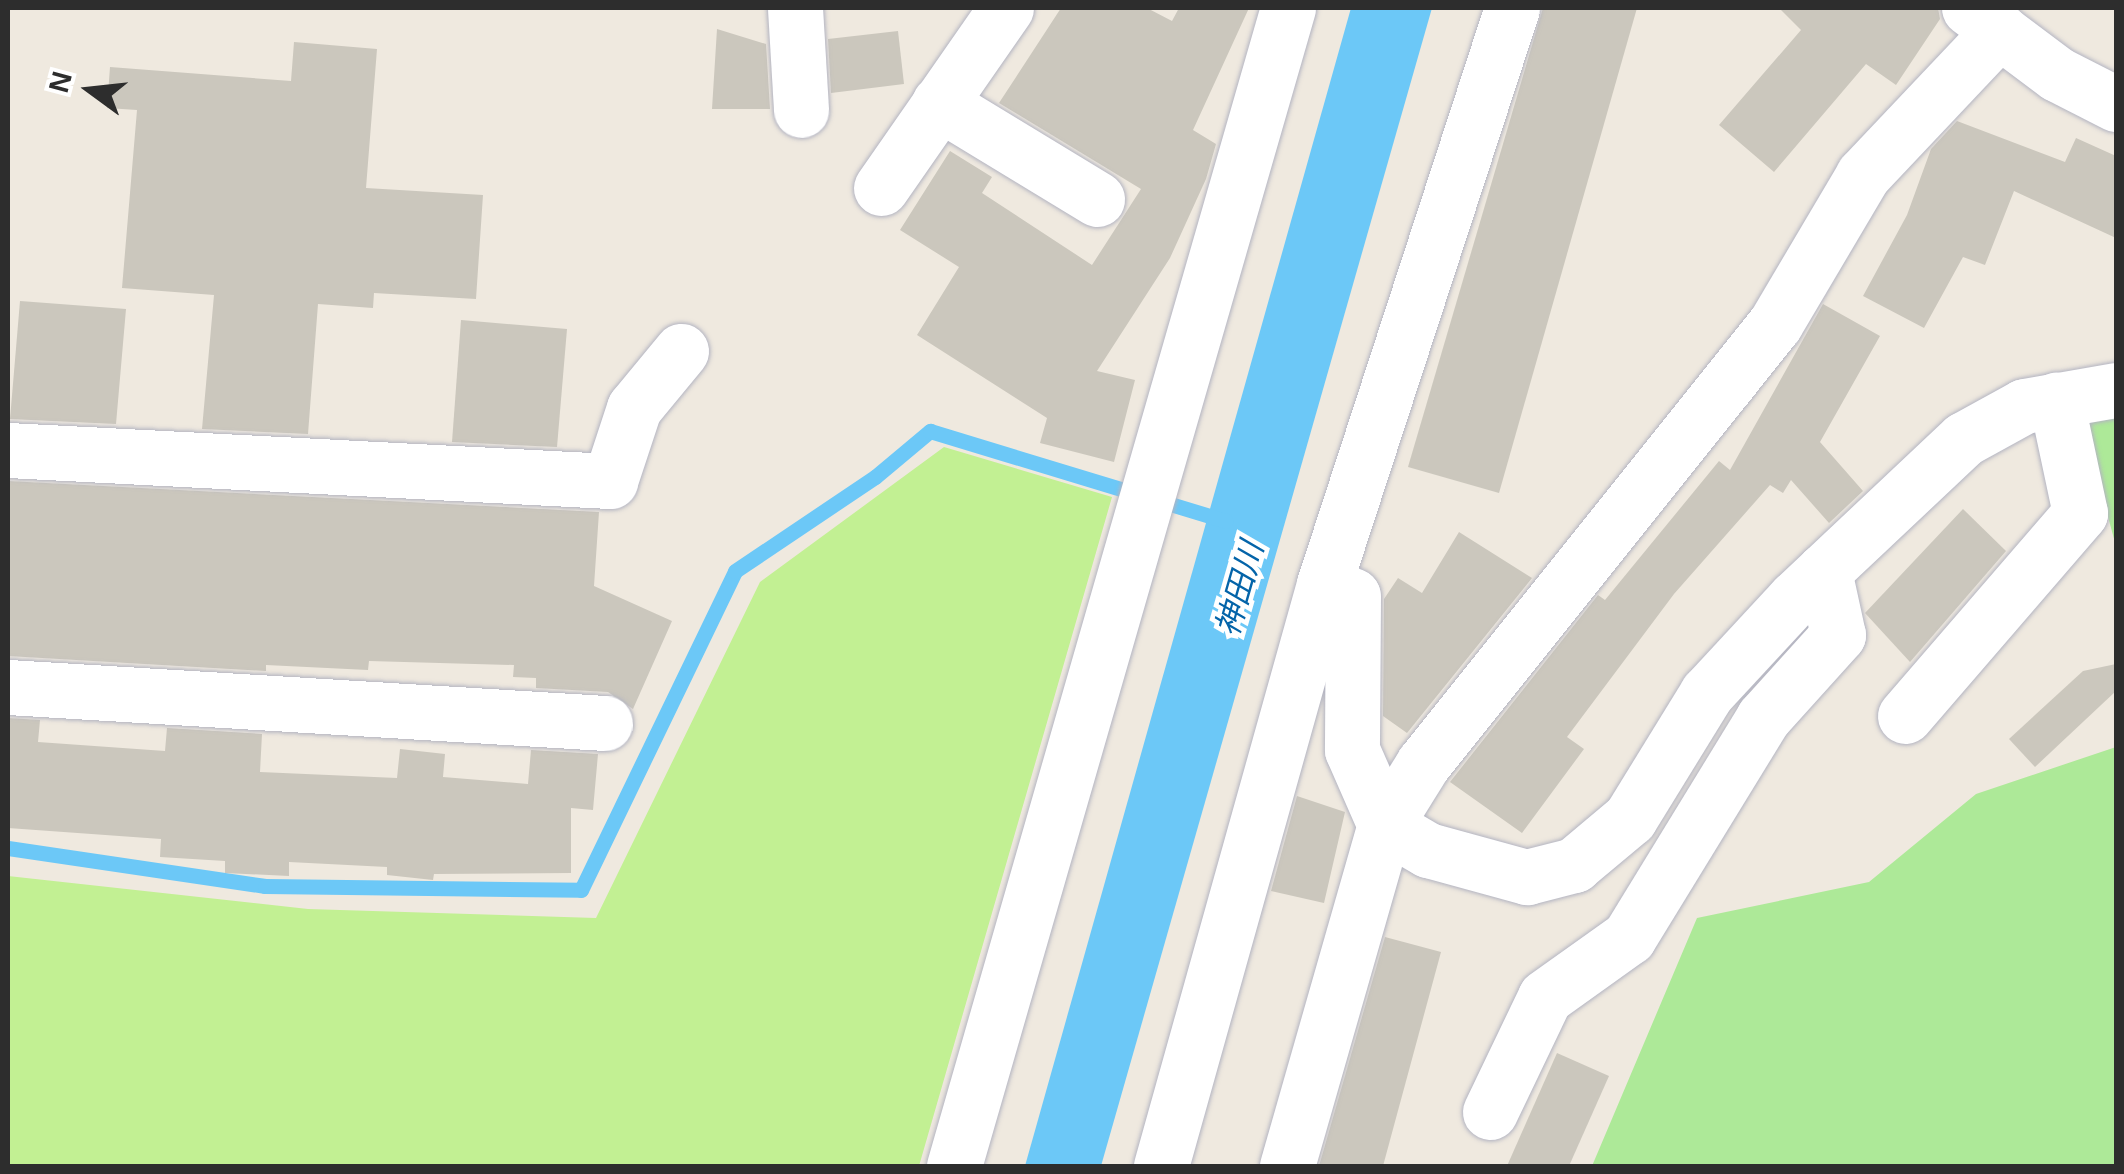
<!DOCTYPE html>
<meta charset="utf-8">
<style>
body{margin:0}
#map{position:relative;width:2124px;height:1174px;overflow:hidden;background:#efe9df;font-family:Helvetica,"Noto Sans JP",sans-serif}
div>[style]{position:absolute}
.green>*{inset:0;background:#ade998}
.pitch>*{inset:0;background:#c2f093}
.water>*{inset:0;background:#6cc8f7}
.stream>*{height:15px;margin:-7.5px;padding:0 7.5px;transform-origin:7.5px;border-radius:7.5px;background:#6cc8f7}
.building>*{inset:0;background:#cbc7bd}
.roads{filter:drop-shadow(0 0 2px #b3b4c1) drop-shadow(0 0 2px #b3b4c1)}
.minor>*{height:55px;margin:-27.5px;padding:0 27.5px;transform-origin:27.5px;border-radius:27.5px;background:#fff}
span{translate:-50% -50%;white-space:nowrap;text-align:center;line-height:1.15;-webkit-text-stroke:9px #fff;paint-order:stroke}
.water-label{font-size:32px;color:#0464a9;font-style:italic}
.frame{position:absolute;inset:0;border:10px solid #2d2d2d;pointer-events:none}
.north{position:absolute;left:40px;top:40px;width:100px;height:100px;-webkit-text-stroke:8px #fff;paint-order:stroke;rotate:285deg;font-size:28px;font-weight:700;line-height:40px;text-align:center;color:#2d2d2d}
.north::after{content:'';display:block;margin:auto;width:35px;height:45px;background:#2d2d2d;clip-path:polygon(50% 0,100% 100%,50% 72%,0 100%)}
</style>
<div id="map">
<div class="green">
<i style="clip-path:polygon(2079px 411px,2116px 416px,2116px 546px)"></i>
<i style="clip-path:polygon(2116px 747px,2116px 1166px,1592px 1166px,1697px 918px,1869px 882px,1976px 794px)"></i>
</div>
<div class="pitch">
<i style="clip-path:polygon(944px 447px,1112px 497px,919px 1166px,8px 1166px,8px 876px,308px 909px,596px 918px,760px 582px)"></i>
</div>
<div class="water">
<i style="clip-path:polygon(1351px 8px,1432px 8px,1101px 1166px,1025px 1166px)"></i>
</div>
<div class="stream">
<i style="left:8px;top:848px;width:260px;rotate:8.4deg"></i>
<i style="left:265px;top:886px;width:316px;rotate:0.7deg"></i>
<i style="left:581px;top:890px;width:354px;rotate:-64.2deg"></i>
<i style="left:735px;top:571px;width:169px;rotate:-33.9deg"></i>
<i style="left:875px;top:477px;width:72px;rotate:-39.9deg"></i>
<i style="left:930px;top:431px;width:309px;rotate:16.9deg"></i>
</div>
<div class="building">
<i style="clip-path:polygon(1061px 8px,1147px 8px,1172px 21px,1179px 8px,1249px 8px,1193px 130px,1216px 144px,1206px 179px,1170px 258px,1097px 371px,1135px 380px,1114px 462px,1040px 443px,1047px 418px,917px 335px,959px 267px,900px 230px,950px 151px,992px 177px,982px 193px,1092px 265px,1141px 189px,999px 103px)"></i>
<i style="clip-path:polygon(1543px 8px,1637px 8px,1499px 493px,1408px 467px)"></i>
<i style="clip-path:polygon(1779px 8px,1938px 8px,1940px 19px,1896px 85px,1866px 64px,1774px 172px,1719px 125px,1801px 30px)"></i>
<i style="clip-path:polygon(717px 29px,766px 44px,770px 109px,712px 109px)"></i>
<i style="clip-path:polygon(898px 31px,904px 84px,831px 93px,828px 39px)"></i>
<i style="clip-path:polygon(294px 42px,377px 49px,366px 188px,483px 195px,476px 299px,374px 293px,373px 308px,318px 304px,308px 434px,202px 429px,214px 295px,122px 288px,137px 110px,107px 108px,110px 67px,291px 81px)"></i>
<i style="clip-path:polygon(1957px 121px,2065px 162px,2076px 138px,2116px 156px,2116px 238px,2014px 191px,1985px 265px,1963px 257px,1924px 328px,1863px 296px,1907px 215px,1931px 149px)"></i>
<i style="clip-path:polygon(20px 301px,126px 309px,116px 424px,10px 419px)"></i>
<i style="clip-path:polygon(1823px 304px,1880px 336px,1820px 442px,1863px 491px,1829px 523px,1791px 480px,1783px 493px,1770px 485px,1674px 594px,1567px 737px,1584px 749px,1522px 833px,1450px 782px,1598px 595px,1605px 600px,1719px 461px,1730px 470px)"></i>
<i style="clip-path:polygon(461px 320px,567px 329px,557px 447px,452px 442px)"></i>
<i style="clip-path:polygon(8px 481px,599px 512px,594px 586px,672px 621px,633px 709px,608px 692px,536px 688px,536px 678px,513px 677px,514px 665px,369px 661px,368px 670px,266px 665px,266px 671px,8px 656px)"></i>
<i style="clip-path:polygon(1963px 509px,2006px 551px,1910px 662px,1865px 613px)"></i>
<i style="clip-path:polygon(1459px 532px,1532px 578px,1407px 733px,1383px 716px,1384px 599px,1398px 578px,1422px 593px)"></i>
<i style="clip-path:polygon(2116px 664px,2116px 691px,2035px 767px,2009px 739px,2083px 671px)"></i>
<i style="clip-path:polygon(8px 718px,40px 720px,38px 742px,165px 751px,167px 728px,262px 734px,260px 772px,397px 778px,400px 749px,445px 754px,443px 777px,528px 784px,531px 750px,598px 754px,593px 810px,571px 808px,571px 873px,434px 874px,433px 880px,387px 875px,387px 867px,289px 862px,289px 876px,225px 873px,225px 861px,160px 857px,161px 839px,8px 828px)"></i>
<i style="clip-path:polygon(1297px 796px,1345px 812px,1324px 903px,1271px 891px)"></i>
<i style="clip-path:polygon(1385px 937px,1441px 952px,1383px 1166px,1319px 1166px)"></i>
<i style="clip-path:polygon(1557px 1053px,1609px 1076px,1569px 1166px,1507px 1166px)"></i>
</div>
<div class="roads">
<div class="minor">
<i style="left:795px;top:8px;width:102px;rotate:86.6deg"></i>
<i style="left:1969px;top:8px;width:110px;rotate:36.9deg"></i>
<i style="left:2057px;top:74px;width:66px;rotate:27deg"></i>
<i style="left:939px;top:103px;width:185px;rotate:31.3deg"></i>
<i style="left:881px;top:188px;width:219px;rotate:-55.2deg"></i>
<i style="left:8px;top:450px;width:603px;rotate:2.95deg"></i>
<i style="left:610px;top:481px;width:77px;rotate:-71.8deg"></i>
<i style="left:634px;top:408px;width:74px;rotate:-50.5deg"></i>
<i style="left:1324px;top:584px;width:31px;rotate:22deg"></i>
<i style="left:1353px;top:596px;width:154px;rotate:90.4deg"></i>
<i style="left:1352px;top:750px;width:82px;rotate:66.3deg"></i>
<i style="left:1385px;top:825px;width:50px;rotate:30.2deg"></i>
<i style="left:1428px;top:850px;width:103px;rotate:15.3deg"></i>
<i style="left:1527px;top:877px;width:49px;rotate:-14.3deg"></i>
<i style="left:1574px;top:865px;width:73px;rotate:-40deg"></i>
<i style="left:1630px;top:818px;width:147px;rotate:-58.4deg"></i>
<i style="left:1707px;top:693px;width:128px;rotate:-47.2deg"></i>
<i style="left:1794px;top:599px;width:233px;rotate:-43.3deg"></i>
<i style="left:1964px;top:439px;width:68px;rotate:-28.8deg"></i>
<i style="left:2024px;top:406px;width:93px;rotate:-9.9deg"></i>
<i style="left:8px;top:687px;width:598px;rotate:3.45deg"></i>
<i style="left:1905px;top:716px;width:268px;rotate:-49.2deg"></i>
<i style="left:2080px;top:513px;width:116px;rotate:-102deg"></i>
<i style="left:1490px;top:1112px;width:127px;rotate:-64.4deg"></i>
<i style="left:1545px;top:997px;width:103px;rotate:-35.5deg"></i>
<i style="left:1629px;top:937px;width:257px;rotate:-58.5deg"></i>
<i style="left:1763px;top:718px;width:112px;rotate:-47.9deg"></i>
<i style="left:1838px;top:635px;width:66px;rotate:-102.3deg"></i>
<i style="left:954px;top:1166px;width:1205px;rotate:-73.91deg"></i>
<i style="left:1161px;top:1166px;width:604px;rotate:-74.35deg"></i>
<i style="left:1324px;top:584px;width:606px;rotate:-71.92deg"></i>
<i style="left:1287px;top:1166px;width:355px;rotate:-74deg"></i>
<i style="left:1385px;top:825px;width:72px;rotate:-58.1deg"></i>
<i style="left:1423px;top:764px;width:563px;rotate:-51.34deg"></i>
<i style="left:1775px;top:324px;width:173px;rotate:-59.4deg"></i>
<i style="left:1863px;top:175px;width:199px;rotate:-46.6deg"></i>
</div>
</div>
<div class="water-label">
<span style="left:1240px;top:589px;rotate:-74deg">神田川</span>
</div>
<div class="frame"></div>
<div class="north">N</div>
</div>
